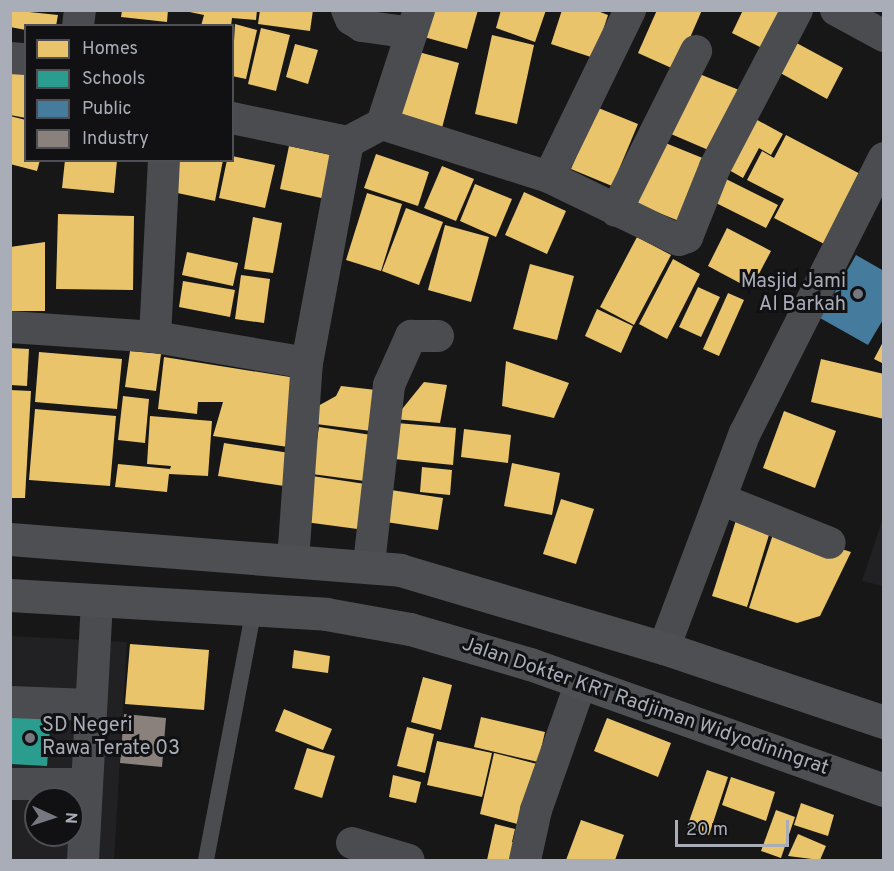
<!DOCTYPE html>
<style>
body{margin:0}
#map{position:relative;width:894px;height:871px;overflow:hidden;background:#171717;font-family:Overpass,sans-serif}
div>[style]{position:absolute}
.built>*{inset:0;background:#212123}
.homes>*{inset:0;background:#e9c46a}
.schools>*{inset:0;background:#2a9d8f}
.public>*{inset:0;background:#457b9d}
.industry>*{inset:0;background:#8a817c}
.service>*{height:16px;margin:-8px;padding:0 8px;transform-origin:8px;border-radius:8px;background:#4b4c50}
.minor>*{height:32px;margin:-16px;padding:0 16px;transform-origin:16px;border-radius:16px;background:#4b4c50}
.primary>*{height:33px;margin:-16.5px;padding:0 16.5px;transform-origin:16.5px;border-radius:16.5px;background:#4d4f52}
.dots>*{width:16px;height:16px;translate:-50% -50%;box-sizing:border-box;border:3px solid #111113;border-radius:50%}
span{translate:-50% -50%;white-space:nowrap;text-align:center;line-height:1.15;-webkit-text-stroke:6px #111113;paint-order:stroke}
.poi-label{font-size:20px;color:#a8adb8}
.right{translate:-100% -50%;text-align:right}
.left{translate:0 -50%;text-align:left}
.street-label{font-size:20px;color:#a8adb8}
.frame{position:absolute;inset:0;border:12px solid #a8adb8;pointer-events:none}
.legend{position:absolute;left:24px;top:24px;width:210px;height:138px;box-sizing:border-box;background:#111113;border:2px solid #4d4f55;margin:0;padding:8px 10px;list-style:none;font-size:18px;color:#a8adb8}
.legend li{display:flex;align-items:center;gap:12px;height:30px}
.legend b{width:30px;border:2px solid #4d4f55}
.north{position:absolute;left:24px;top:787px;width:60px;height:60px;box-sizing:border-box;background:#111113;border:2px solid #4d4f55;border-radius:50%;rotate:93deg;font-size:16px;font-weight:700;line-height:24px;text-align:center;color:#a8adb8}
.north::after{content:'';display:block;margin:auto;width:21px;height:27px;background:#757880;clip-path:polygon(50% 0,100% 100%,50% 72%,0 100%)}
.scale{position:absolute;left:675px;top:820px;width:114px;height:27px;box-sizing:border-box;border:3px solid #a8adb8;border-top:0;padding-left:8px;font-size:18px;line-height:21px;white-space:nowrap;color:#a8adb8;-webkit-text-stroke:4px #111113;paint-order:stroke}
</style>
<div id="map">
<div class="built">
<i style="clip-path:polygon(883px 518px,884px 586px,883px 586px,862px 581px)"></i>
<i style="clip-path:polygon(evenodd,11px 636px,127px 642px,114px 860px,11px 860px,11px 636px,36px 799px,72px 799px,72px 835px,36px 835px,36px 799px)"></i>
</div>
<div class="homes">
<i style="clip-path:polygon(10px 10px,58px 15px,56px 26px,26px 26px,26px 30px,10px 27px)"></i>
<i style="clip-path:polygon(122px 10px,168px 10px,167px 22px,121px 17px)"></i>
<i style="clip-path:polygon(180px 10px,257px 10px,256px 20px,232px 18px,231px 26px,201px 26px,204px 15px)"></i>
<i style="clip-path:polygon(260px 10px,313px 10px,310px 31px,258px 24px)"></i>
<i style="clip-path:polygon(431px 10px,478px 10px,467px 49px,424px 37px)"></i>
<i style="clip-path:polygon(501px 10px,546px 10px,535px 42px,496px 28px)"></i>
<i style="clip-path:polygon(562px 10px,595px 10px,608px 15px,594px 58px,551px 44px)"></i>
<i style="clip-path:polygon(657px 10px,702px 10px,676px 70px,638px 53px)"></i>
<i style="clip-path:polygon(743px 10px,782px 10px,764px 49px,732px 33px)"></i>
<i style="clip-path:polygon(235px 24px,257px 30px,246px 79px,232px 76px)"></i>
<i style="clip-path:polygon(261px 28px,290px 35px,276px 91px,248px 84px)"></i>
<i style="clip-path:polygon(492px 35px,534px 45px,517px 124px,475px 114px)"></i>
<i style="clip-path:polygon(791px 40px,843px 68px,827px 99px,775px 70px)"></i>
<i style="clip-path:polygon(295px 44px,318px 50px,308px 84px,286px 77px)"></i>
<i style="clip-path:polygon(415px 51px,459px 63px,442px 128px,398px 115px)"></i>
<i style="clip-path:polygon(10px 65px,26px 68px,26px 118px,10px 115px)"></i>
<i style="clip-path:polygon(697px 73px,739px 90px,713px 152px,671px 134px)"></i>
<i style="clip-path:polygon(596px 107px,638px 124px,612px 186px,571px 169px)"></i>
<i style="clip-path:polygon(10px 116px,26px 120px,26px 160px,40px 160px,37px 171px,10px 164px)"></i>
<i style="clip-path:polygon(750px 116px,783px 134px,771px 155px,759px 148px,743px 178px,722px 166px)"></i>
<i style="clip-path:polygon(786px 135px,866px 177px,830px 247px,774px 218px,784px 199px,747px 180px,762px 151px,774px 158px)"></i>
<i style="clip-path:polygon(663px 142px,705px 159px,679px 221px,637px 204px)"></i>
<i style="clip-path:polygon(289px 146px,335px 156px,326px 199px,280px 189px)"></i>
<i style="clip-path:polygon(376px 154px,429px 172px,418px 206px,364px 188px)"></i>
<i style="clip-path:polygon(232px 156px,275px 165px,265px 208px,219px 198px,227px 160px,232px 160px)"></i>
<i style="clip-path:polygon(65px 160px,117px 160px,114px 193px,62px 188px)"></i>
<i style="clip-path:polygon(174px 160px,223px 160px,215px 201px,168px 191px)"></i>
<i style="clip-path:polygon(442px 166px,474px 179px,456px 221px,424px 208px)"></i>
<i style="clip-path:polygon(726px 179px,778px 205px,766px 228px,714px 202px)"></i>
<i style="clip-path:polygon(475px 184px,512px 199px,496px 237px,460px 221px)"></i>
<i style="clip-path:polygon(524px 192px,566px 211px,547px 254px,505px 235px)"></i>
<i style="clip-path:polygon(367px 193px,402px 204px,381px 271px,346px 260px)"></i>
<i style="clip-path:polygon(406px 208px,443px 222px,419px 285px,382px 271px)"></i>
<i style="clip-path:polygon(58px 214px,134px 216px,133px 290px,56px 289px)"></i>
<i style="clip-path:polygon(253px 217px,282px 223px,273px 273px,244px 269px)"></i>
<i style="clip-path:polygon(445px 225px,489px 237px,471px 302px,428px 290px)"></i>
<i style="clip-path:polygon(727px 228px,771px 251px,751px 289px,708px 266px)"></i>
<i style="clip-path:polygon(637px 237px,671px 255px,634px 325px,600px 307px)"></i>
<i style="clip-path:polygon(45px 242px,45px 311px,10px 311px,10px 247px)"></i>
<i style="clip-path:polygon(187px 252px,238px 263px,233px 286px,182px 275px)"></i>
<i style="clip-path:polygon(673px 259px,700px 274px,667px 339px,639px 324px)"></i>
<i style="clip-path:polygon(530px 264px,574px 276px,557px 340px,513px 329px)"></i>
<i style="clip-path:polygon(241px 275px,270px 279px,264px 323px,235px 319px)"></i>
<i style="clip-path:polygon(183px 281px,235px 290px,230px 317px,179px 307px)"></i>
<i style="clip-path:polygon(698px 287px,720px 297px,701px 337px,679px 327px)"></i>
<i style="clip-path:polygon(728px 293px,744px 300px,719px 356px,703px 349px)"></i>
<i style="clip-path:polygon(597px 309px,633px 326px,621px 353px,585px 336px)"></i>
<i style="clip-path:polygon(884px 340px,884px 364px,874px 359px)"></i>
<i style="clip-path:polygon(10px 348px,29px 349px,27px 386px,10px 385px)"></i>
<i style="clip-path:polygon(130px 351px,161px 354px,156px 391px,125px 387px)"></i>
<i style="clip-path:polygon(39px 352px,122px 359px,117px 409px,35px 402px)"></i>
<i style="clip-path:polygon(164px 357px,296px 378px,295px 448px,213px 436px,223px 402px,198px 402px,197px 414px,158px 409px)"></i>
<i style="clip-path:polygon(821px 359px,884px 374px,884px 419px,811px 402px)"></i>
<i style="clip-path:polygon(506px 361px,569px 383px,554px 418px,502px 406px)"></i>
<i style="clip-path:polygon(424px 382px,447px 385px,440px 423px,394px 419px)"></i>
<i style="clip-path:polygon(341px 386px,385px 391px,379px 432px,316px 424px,318px 406px,336px 396px)"></i>
<i style="clip-path:polygon(10px 390px,31px 391px,25px 498px,10px 498px)"></i>
<i style="clip-path:polygon(123px 396px,149px 399px,145px 443px,118px 440px)"></i>
<i style="clip-path:polygon(35px 409px,116px 416px,110px 486px,29px 480px)"></i>
<i style="clip-path:polygon(784px 411px,836px 431px,815px 488px,763px 468px)"></i>
<i style="clip-path:polygon(150px 416px,212px 421px,208px 476px,169px 474px,167px 492px,115px 487px,118px 464px,170px 469px,171px 466px,147px 464px)"></i>
<i style="clip-path:polygon(397px 423px,456px 428px,453px 465px,394px 459px)"></i>
<i style="clip-path:polygon(319px 427px,378px 436px,372px 482px,312px 474px)"></i>
<i style="clip-path:polygon(464px 429px,511px 435px,508px 463px,461px 457px)"></i>
<i style="clip-path:polygon(224px 443px,296px 454px,291px 487px,218px 476px)"></i>
<i style="clip-path:polygon(512px 463px,560px 473px,552px 515px,504px 506px)"></i>
<i style="clip-path:polygon(422px 467px,452px 470px,450px 495px,420px 492px)"></i>
<i style="clip-path:polygon(312px 476px,372px 485px,365px 530px,305px 522px)"></i>
<i style="clip-path:polygon(391px 490px,443px 498px,438px 530px,386px 522px)"></i>
<i style="clip-path:polygon(561px 499px,594px 509px,576px 564px,543px 554px)"></i>
<i style="clip-path:polygon(738px 514px,772px 525px,747px 607px,712px 596px)"></i>
<i style="clip-path:polygon(775px 528px,851px 552px,820px 616px,797px 623px,749px 608px)"></i>
<i style="clip-path:polygon(130px 644px,209px 650px,204px 710px,125px 704px)"></i>
<i style="clip-path:polygon(294px 650px,330px 656px,328px 673px,292px 668px)"></i>
<i style="clip-path:polygon(423px 677px,452px 685px,441px 730px,411px 722px)"></i>
<i style="clip-path:polygon(284px 709px,332px 729px,323px 750px,275px 731px)"></i>
<i style="clip-path:polygon(481px 717px,545px 732px,538px 762px,474px 747px)"></i>
<i style="clip-path:polygon(607px 718px,671px 743px,658px 777px,594px 751px)"></i>
<i style="clip-path:polygon(407px 727px,434px 734px,425px 773px,397px 766px)"></i>
<i style="clip-path:polygon(437px 741px,492px 753px,482px 797px,427px 785px)"></i>
<i style="clip-path:polygon(307px 748px,335px 756px,322px 798px,294px 789px)"></i>
<i style="clip-path:polygon(494px 753px,541px 765px,525px 826px,480px 814px)"></i>
<i style="clip-path:polygon(707px 770px,728px 777px,709px 835px,687px 827px)"></i>
<i style="clip-path:polygon(393px 775px,421px 782px,416px 803px,389px 797px)"></i>
<i style="clip-path:polygon(731px 777px,775px 792px,766px 821px,722px 805px)"></i>
<i style="clip-path:polygon(801px 803px,834px 815px,828px 836px,794px 825px)"></i>
<i style="clip-path:polygon(776px 810px,795px 817px,781px 858px,761px 851px)"></i>
<i style="clip-path:polygon(581px 820px,624px 835px,615px 860px,566px 860px)"></i>
<i style="clip-path:polygon(495px 824px,515px 829px,512px 842px,524px 846px,519px 860px,487px 860px)"></i>
<i style="clip-path:polygon(798px 834px,826px 846px,820px 860px,788px 856px)"></i>
</div>
<div class="schools">
<i style="clip-path:polygon(10px 710px,51px 713px,47px 766px,10px 764px)"></i>
</div>
<div class="public">
<i style="clip-path:polygon(856px 255px,884px 271px,884px 318px,868px 345px,820px 318px)"></i>
</div>
<div class="industry">
<i style="clip-path:polygon(124px 714px,166px 718px,162px 767px,120px 763px)"></i>
</div>
<div class="service">
<i style="left:206px;top:860px;width:257px;rotate:-79.2deg"></i>
</div>
<div class="minor">
<i style="left:347px;top:10px;width:10px;rotate:66deg"></i>
<i style="left:351px;top:19px;width:13px;rotate:32deg"></i>
<i style="left:362px;top:26px;width:50px;rotate:8deg"></i>
<i style="left:836px;top:10px;width:55px;rotate:28.4deg"></i>
<i style="left:78px;top:26px;width:16px;rotate:-83deg"></i>
<i style="left:10px;top:58px;width:16px;rotate:4deg"></i>
<i style="left:232px;top:118px;width:118px;rotate:11.7deg"></i>
<i style="left:382px;top:124px;width:175px;rotate:17.6deg"></i>
<i style="left:549px;top:177px;width:144px;rotate:25.9deg"></i>
<i style="left:679px;top:240px;width:9px;rotate:-21deg"></i>
<i style="left:687px;top:237px;width:75px;rotate:-68.2deg"></i>
<i style="left:715px;top:167px;width:177px;rotate:-62.4deg"></i>
<i style="left:549px;top:177px;width:186px;rotate:-64.1deg"></i>
<i style="left:616px;top:211px;width:179px;rotate:-63.4deg"></i>
<i style="left:10px;top:327px;width:145px;rotate:3.9deg"></i>
<i style="left:155px;top:337px;width:154px;rotate:9.7deg"></i>
<i style="left:155px;top:337px;width:177px;rotate:-87.1deg"></i>
<i style="left:720px;top:499px;width:118px;rotate:21.8deg"></i>
<i style="left:293px;top:561px;width:198px;rotate:-86deg"></i>
<i style="left:307px;top:363px;width:225px;rotate:-79.5deg"></i>
<i style="left:348px;top:142px;width:38px;rotate:-28deg"></i>
<i style="left:382px;top:124px;width:120px;rotate:-72deg"></i>
<i style="left:369px;top:564px;width:180px;rotate:-83.6deg"></i>
<i style="left:389px;top:385px;width:54px;rotate:-65.8deg"></i>
<i style="left:411px;top:336px;width:27px"></i>
<i style="left:664px;top:648px;width:230px;rotate:-69.4deg"></i>
<i style="left:745px;top:433px;width:308px;rotate:-63.2deg"></i>
<i style="left:10px;top:702px;width:80px;rotate:2.1deg"></i>
<i style="left:10px;top:784px;width:75px"></i>
<i style="left:352px;top:843px;width:59px;rotate:16.6deg"></i>
<i style="left:83px;top:860px;width:260px;rotate:-86.9deg"></i>
<i style="left:525px;top:860px;width:51px;rotate:-77.6deg"></i>
<i style="left:536px;top:810px;width:136px;rotate:-70.6deg"></i>
</div>
<div class="primary">
<i style="left:10px;top:539px;width:391px;rotate:4.5deg"></i>
<i style="left:400px;top:570px;width:275px;rotate:16.5deg"></i>
<i style="left:664px;top:648px;width:232px;rotate:18.6deg"></i>
<i style="left:10px;top:595px;width:317px;rotate:3.4deg"></i>
<i style="left:326px;top:614px;width:85px;rotate:10.1deg"></i>
<i style="left:410px;top:629px;width:125px;rotate:16.3deg"></i>
<i style="left:530px;top:664px;width:376px;rotate:19.6deg"></i>
</div>
<div class="dots">
<i style="left:858px;top:294px;background:#757880"></i>
<i style="left:30px;top:738px;background:#757880"></i>
</div>
<div class="poi-label">
<span class="right" style="left:846px;top:294px">Masjid Jami<br>Al Barkah</span>
<span class="left" style="left:42px;top:738px">SD Negeri<br>Rawa Terate 03</span>
</div>
<div class="street-label">
<span style="left:645px;top:707px;rotate:19deg">Jalan Dokter KRT Radjiman Widyodiningrat</span>
</div>
<div class="frame"></div>
<ul class="legend">
<li><b style="height:16px;background:#e9c46a"></b>Homes</li>
<li><b style="height:16px;background:#2a9d8f"></b>Schools</li>
<li><b style="height:16px;background:#457b9d"></b>Public</li>
<li><b style="height:16px;background:#8a817c"></b>Industry</li>
</ul>
<div class="north">N</div>
<div class="scale">20 m</div>
</div>
